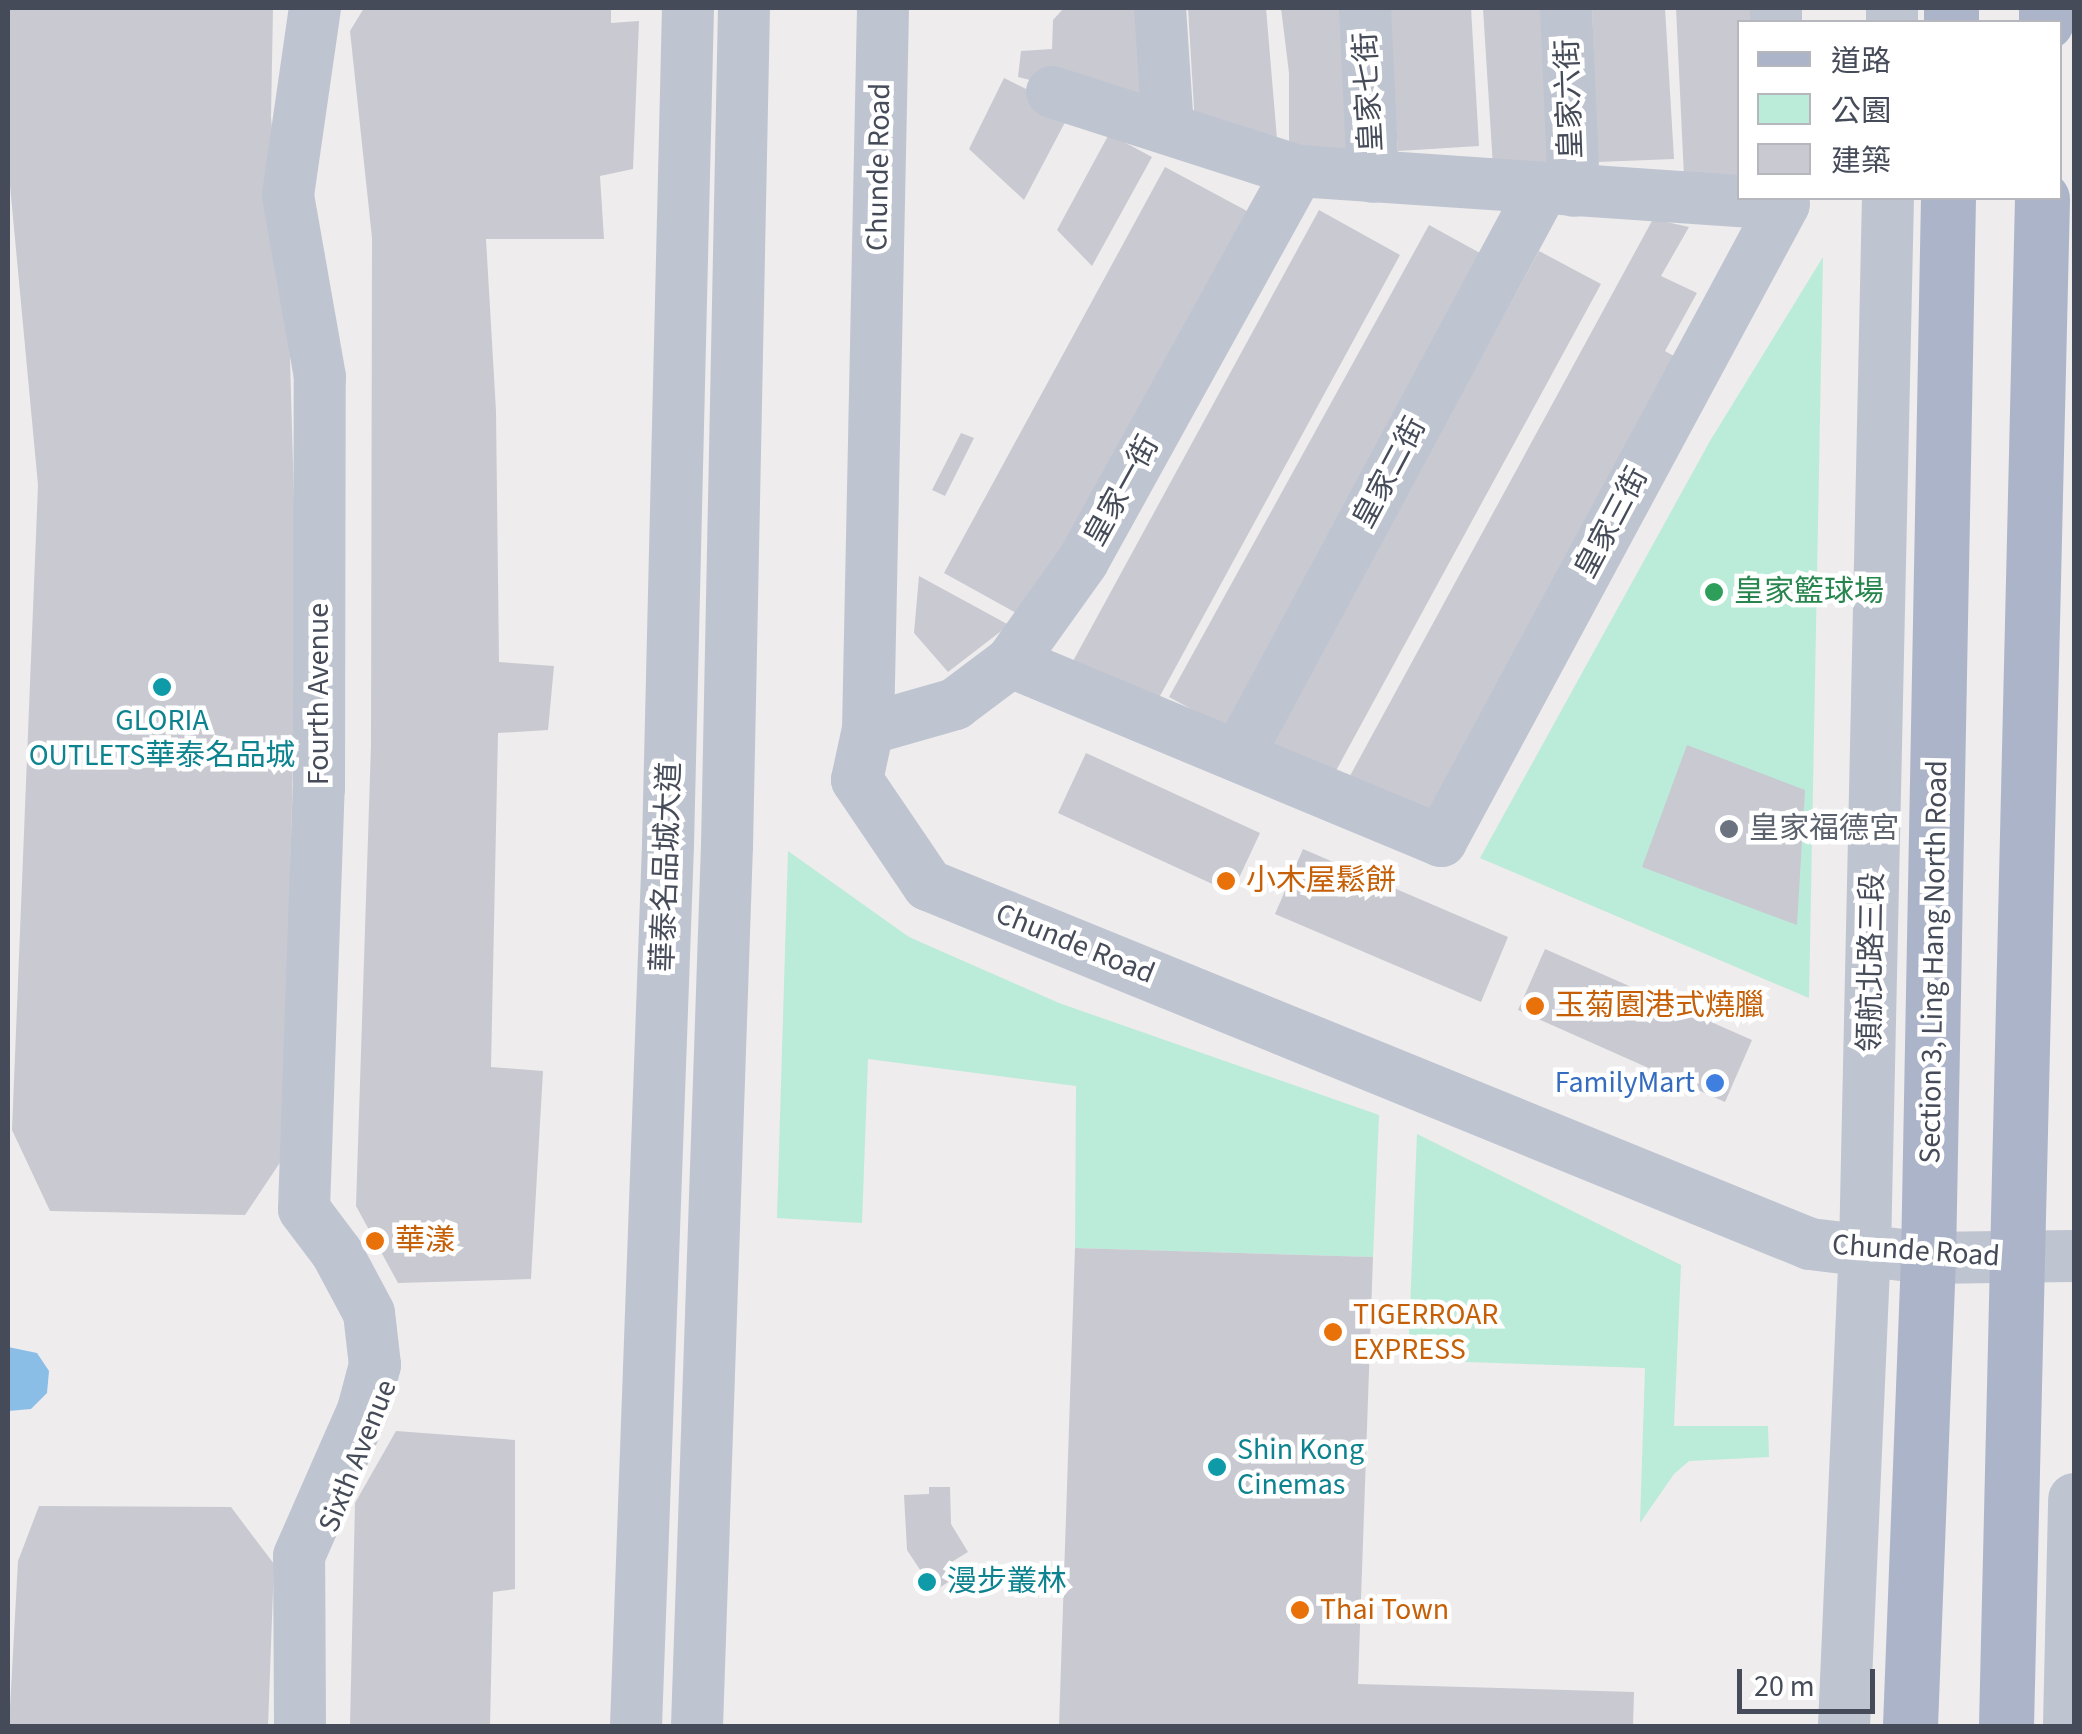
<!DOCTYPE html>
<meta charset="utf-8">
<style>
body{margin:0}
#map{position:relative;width:2082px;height:1734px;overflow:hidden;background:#eeecec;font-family:"Source Sans 3","Noto Sans TC",sans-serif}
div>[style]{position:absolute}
.green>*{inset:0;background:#bbebd9}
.water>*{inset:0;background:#8abee6}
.building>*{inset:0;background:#c9c9d1}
.minor>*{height:52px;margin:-26px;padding:0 26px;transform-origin:26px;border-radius:26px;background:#bfc4d1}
.major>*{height:55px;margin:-27.5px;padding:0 27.5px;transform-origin:27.5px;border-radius:27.5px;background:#acb4ca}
.dots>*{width:28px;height:28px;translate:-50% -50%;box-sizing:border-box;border:5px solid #fff;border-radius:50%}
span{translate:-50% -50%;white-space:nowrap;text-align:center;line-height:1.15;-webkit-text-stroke:9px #fff;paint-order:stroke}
.street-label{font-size:30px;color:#454b58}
.leisure-label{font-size:30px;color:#27864d}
.left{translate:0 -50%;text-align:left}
.culture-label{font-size:30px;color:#0d838f}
.worship-label{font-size:30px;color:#5b616d}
.food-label{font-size:30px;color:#c56008}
.shop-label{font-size:30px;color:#366cbe}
.right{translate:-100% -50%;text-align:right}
.frame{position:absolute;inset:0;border:10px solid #454b58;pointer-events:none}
.legend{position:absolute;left:1737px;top:20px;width:325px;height:180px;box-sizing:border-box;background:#fff;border:2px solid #b5b7bc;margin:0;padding:12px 18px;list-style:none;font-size:30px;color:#454b58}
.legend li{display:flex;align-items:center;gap:20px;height:50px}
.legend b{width:50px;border:2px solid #b5b7bc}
.scale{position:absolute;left:1737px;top:1669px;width:138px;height:45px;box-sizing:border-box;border:5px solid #454b58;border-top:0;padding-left:12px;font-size:30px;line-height:35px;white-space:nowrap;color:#454b58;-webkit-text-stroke:8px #fff;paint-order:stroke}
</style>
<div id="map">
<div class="green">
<i style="clip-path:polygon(1823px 257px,1809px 998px,1480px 858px,1710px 441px)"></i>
<i style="clip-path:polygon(788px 851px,909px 937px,1059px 1003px,1379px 1115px,1373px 1257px,1075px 1248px,1076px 1086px,868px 1059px,862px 1223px,777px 1218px)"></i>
<i style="clip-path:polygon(1417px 1134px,1681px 1265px,1674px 1426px,1768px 1426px,1769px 1457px,1689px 1461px,1674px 1474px,1640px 1523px,1645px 1368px,1408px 1360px)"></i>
</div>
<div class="water">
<i style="clip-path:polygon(8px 1347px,37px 1353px,49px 1371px,47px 1393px,31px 1409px,8px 1411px)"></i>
</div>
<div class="building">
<i style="clip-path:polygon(8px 8px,273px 8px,271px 117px,289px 323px,297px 605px,285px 1079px,293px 1143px,245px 1215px,50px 1211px,12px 1130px,38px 485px,8px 164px)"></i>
<i style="clip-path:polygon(364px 8px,611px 8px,611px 23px,639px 21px,633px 169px,600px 176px,604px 239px,486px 239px,496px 411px,499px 662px,554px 666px,548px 730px,498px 733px,491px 1067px,543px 1071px,531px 1279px,398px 1283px,356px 1206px,371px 745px,372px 238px,350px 31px)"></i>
<i style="clip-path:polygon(1064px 8px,1147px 8px,1144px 97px,1085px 94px,1018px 77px,1021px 51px,1052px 49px,1053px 20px)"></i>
<i style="clip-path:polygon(1188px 8px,1266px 8px,1278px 151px,1195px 125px)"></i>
<i style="clip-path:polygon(1281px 8px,1347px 8px,1352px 155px,1289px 155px,1289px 73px)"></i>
<i style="clip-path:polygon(1387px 8px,1471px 8px,1479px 146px,1398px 151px)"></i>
<i style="clip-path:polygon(1483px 8px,1550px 8px,1561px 177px,1493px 167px)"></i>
<i style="clip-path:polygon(1592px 8px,1665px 8px,1674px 159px,1597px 162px)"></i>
<i style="clip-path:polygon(1676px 8px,1754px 8px,1754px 22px,1740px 22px,1740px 178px,1684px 177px)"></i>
<i style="clip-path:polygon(1004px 78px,1071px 111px,1024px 200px,969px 149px)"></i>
<i style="clip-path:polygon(1109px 134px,1152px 157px,1092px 266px,1057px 230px)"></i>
<i style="clip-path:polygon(1165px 167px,1247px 211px,1025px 618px,944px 573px)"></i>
<i style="clip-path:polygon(1319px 210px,1400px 255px,1154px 707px,1072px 663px)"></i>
<i style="clip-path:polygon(1653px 219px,1689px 227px,1661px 276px,1697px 293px,1665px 351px,1679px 359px,1425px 826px,1345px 785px)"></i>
<i style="clip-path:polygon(1429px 225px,1491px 259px,1232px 731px,1169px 697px)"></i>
<i style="clip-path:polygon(1539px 251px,1601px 284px,1332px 778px,1270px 745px)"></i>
<i style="clip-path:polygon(961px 433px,974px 438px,945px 496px,932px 490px)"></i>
<i style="clip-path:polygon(919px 576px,1009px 625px,948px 672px,914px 633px)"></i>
<i style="clip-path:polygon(1687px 745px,1805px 790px,1797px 925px,1642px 867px)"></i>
<i style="clip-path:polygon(1086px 753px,1260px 833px,1232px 893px,1058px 813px)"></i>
<i style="clip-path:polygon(1303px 849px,1508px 937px,1481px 1002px,1275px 914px)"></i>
<i style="clip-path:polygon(1545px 949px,1752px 1040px,1725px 1102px,1518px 1010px)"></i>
<i style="clip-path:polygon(1075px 1248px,1373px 1257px,1358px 1684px,1634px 1692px,1633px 1726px,1059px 1726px)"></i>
<i style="clip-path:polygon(396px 1431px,515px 1440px,515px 1589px,493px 1592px,490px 1726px,350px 1726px,355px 1503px)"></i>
<i style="clip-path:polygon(929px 1487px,950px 1487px,951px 1524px,968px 1552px,950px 1563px,958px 1576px,934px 1591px,907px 1550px,904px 1495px,929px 1494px)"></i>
<i style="clip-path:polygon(39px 1506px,231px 1507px,274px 1564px,268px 1726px,9px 1726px,18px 1561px)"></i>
</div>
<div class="minor">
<i style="left:883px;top:8px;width:721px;rotate:91.19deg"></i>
<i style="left:868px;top:729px;width:52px;rotate:102.2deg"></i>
<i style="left:857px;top:780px;width:127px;rotate:55.9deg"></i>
<i style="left:928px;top:885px;width:952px;rotate:22.15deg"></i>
<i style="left:1810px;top:1244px;width:119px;rotate:6.8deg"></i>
<i style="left:1928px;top:1258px;width:146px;rotate:-0.8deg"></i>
<i style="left:1160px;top:8px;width:121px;rotate:86.2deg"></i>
<i style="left:1365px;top:8px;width:169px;rotate:87.3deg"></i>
<i style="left:1566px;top:8px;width:183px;rotate:87.5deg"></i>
<i style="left:1776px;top:8px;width:14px;rotate:90deg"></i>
<i style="left:1892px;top:22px;width:14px;rotate:-90deg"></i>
<i style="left:1052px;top:92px;width:258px;rotate:17.8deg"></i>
<i style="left:1298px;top:171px;width:487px;rotate:3.9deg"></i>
<i style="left:1011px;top:662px;width:466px;rotate:22.6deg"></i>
<i style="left:1441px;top:841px;width:723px;rotate:-61.7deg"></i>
<i style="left:868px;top:729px;width:91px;rotate:-16deg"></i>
<i style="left:955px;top:704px;width:70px;rotate:-36.9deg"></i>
<i style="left:1011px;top:662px;width:124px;rotate:-54.5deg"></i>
<i style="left:1083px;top:561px;width:445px;rotate:-61.1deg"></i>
<i style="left:1238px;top:756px;width:642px;rotate:-61.76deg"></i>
<i style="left:300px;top:1726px;width:170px;rotate:-90.3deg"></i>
<i style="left:299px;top:1556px;width:159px;rotate:-66.3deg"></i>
<i style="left:363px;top:1410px;width:47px;rotate:-75.1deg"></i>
<i style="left:375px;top:1365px;width:52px;rotate:-96.6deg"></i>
<i style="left:369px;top:1313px;width:68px;rotate:-118.1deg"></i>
<i style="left:337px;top:1253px;width:55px;rotate:-126.9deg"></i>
<i style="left:304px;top:1209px;width:420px;rotate:-88deg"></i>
<i style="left:319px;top:789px;width:412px;rotate:-89.9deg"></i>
<i style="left:320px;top:377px;width:185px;rotate:-100deg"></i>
<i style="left:288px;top:195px;width:189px;rotate:-81.8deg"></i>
<i style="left:636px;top:1726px;width:883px;rotate:-87.92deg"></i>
<i style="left:668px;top:844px;width:836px;rotate:-88.63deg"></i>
<i style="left:697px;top:1726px;width:880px;rotate:-88.05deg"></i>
<i style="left:727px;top:847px;width:839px;rotate:-88.84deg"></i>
<i style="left:1844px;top:1726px;width:476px;rotate:-87.5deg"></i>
<i style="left:1865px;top:1250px;width:1052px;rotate:-88.75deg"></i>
<i style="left:2069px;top:1726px;width:227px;rotate:-88.7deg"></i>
</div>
<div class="major">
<i style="left:1951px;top:22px;width:14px;rotate:-90deg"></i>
<i style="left:2046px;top:22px;width:14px;rotate:-90deg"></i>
<i style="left:1910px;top:1726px;width:468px;rotate:-87.8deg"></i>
<i style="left:1928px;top:1258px;width:1060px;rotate:-88.92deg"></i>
<i style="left:2006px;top:1726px;width:1528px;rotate:-88.65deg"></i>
</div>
<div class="dots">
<i style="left:1714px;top:592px;background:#2e9e5b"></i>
<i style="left:162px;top:687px;background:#0f9aa8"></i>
<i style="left:1729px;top:829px;background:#6b7280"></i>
<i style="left:1226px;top:881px;background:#e8710a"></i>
<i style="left:1535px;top:1006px;background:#e8710a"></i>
<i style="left:1715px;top:1083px;background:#3f7fe0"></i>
<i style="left:375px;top:1241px;background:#e8710a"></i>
<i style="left:1333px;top:1332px;background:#e8710a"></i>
<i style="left:1217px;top:1467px;background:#0f9aa8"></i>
<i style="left:927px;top:1582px;background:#0f9aa8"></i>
<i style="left:1300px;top:1610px;background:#e8710a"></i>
</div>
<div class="street-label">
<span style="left:1369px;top:92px;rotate:-93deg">皇家七街</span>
<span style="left:1570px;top:99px;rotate:-92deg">皇家六街</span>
<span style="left:879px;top:167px;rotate:-89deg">Chunde Road</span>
<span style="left:1390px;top:473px;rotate:-62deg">皇家二街</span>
<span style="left:1122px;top:491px;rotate:-61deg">皇家一街</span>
<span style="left:1612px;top:523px;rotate:-62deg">皇家三街</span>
<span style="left:319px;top:694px;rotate:-90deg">Fourth Avenue</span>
<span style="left:667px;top:867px;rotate:-88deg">華泰名品城大道</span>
<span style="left:1075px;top:944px;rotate:22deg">Chunde Road</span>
<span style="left:1872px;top:962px;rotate:-89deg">領航北路三段</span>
<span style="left:1934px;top:962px;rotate:-89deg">Section 3, Ling Hang North Road</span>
<span style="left:1916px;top:1251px;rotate:4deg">Chunde Road</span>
<span style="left:358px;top:1456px;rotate:-68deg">Sixth Avenue</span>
</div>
<div class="leisure-label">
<span class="left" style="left:1734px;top:592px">皇家籃球場</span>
</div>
<div class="culture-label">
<span style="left:162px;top:738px">GLORIA<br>OUTLETS華泰名品城</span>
<span class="left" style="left:1237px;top:1467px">Shin Kong<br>Cinemas</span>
<span class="left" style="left:947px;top:1582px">漫步叢林</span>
</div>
<div class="worship-label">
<span class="left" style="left:1749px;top:829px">皇家福德宮</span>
</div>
<div class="food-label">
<span class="left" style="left:1246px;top:881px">小木屋鬆餅</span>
<span class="left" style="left:1555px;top:1006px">玉菊園港式燒臘</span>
<span class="left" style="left:395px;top:1241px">華漾</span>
<span class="left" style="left:1353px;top:1332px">TIGERROAR<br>EXPRESS</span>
<span class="left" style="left:1320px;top:1610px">Thai Town</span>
</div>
<div class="shop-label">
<span class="right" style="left:1695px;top:1083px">FamilyMart</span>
</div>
<div class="frame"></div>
<ul class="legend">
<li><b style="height:12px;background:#acb4ca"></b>道路</li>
<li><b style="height:28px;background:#bbebd9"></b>公園</li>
<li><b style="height:28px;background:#c9c9d1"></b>建築</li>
</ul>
<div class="scale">20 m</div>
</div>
